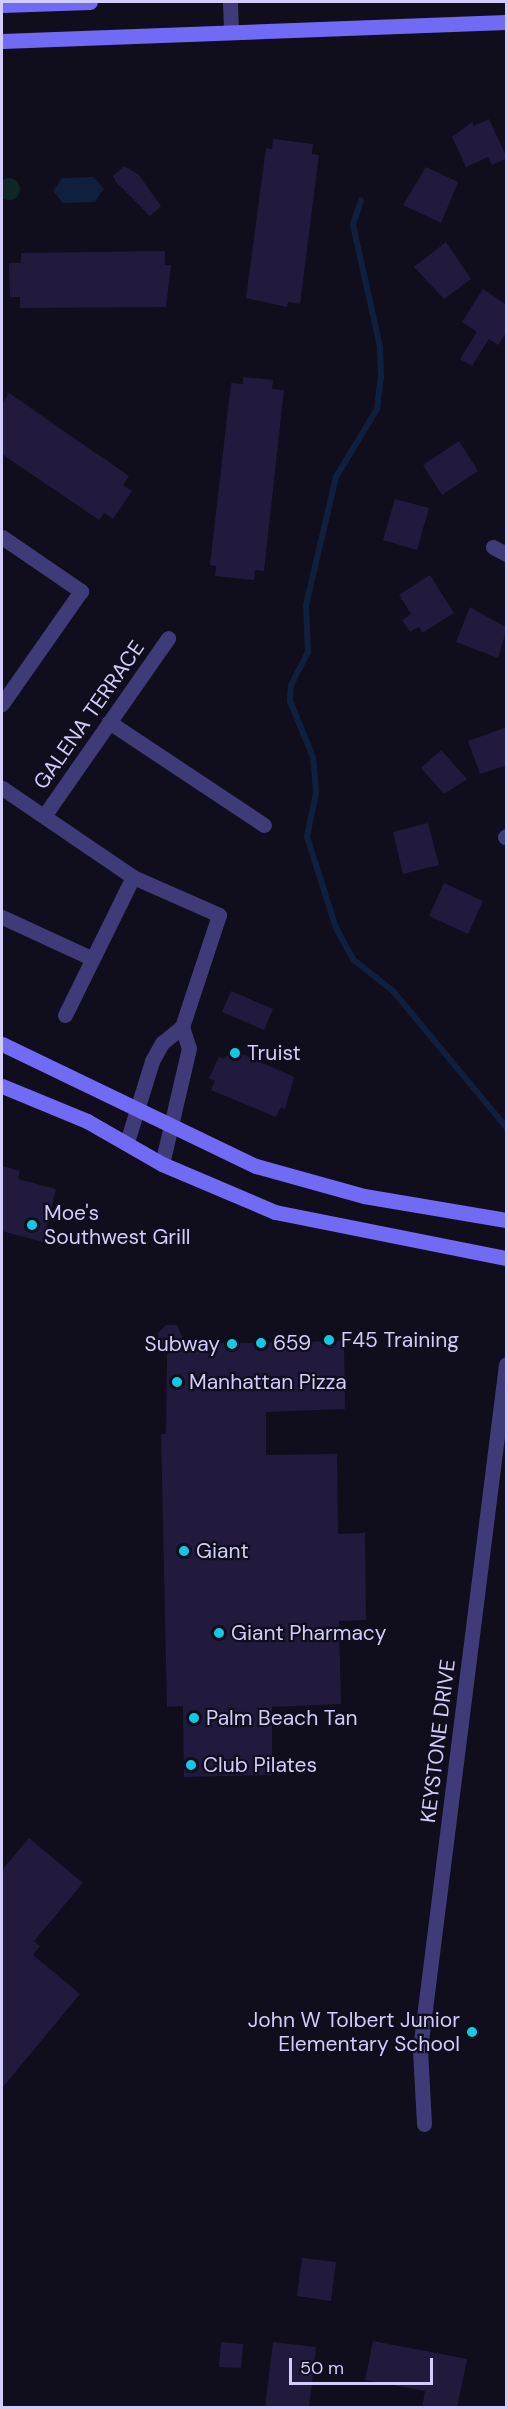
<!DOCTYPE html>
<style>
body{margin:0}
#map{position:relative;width:508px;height:2409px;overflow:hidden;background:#100d1c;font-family:"DM Sans",sans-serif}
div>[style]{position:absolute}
.green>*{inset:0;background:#102625}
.round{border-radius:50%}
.water>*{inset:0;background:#0f203e}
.stream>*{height:6px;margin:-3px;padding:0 3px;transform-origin:3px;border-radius:3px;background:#0f203e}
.building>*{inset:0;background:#221a3c}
.street>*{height:15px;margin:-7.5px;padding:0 7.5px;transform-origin:7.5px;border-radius:7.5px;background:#3f3b78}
.secondary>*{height:15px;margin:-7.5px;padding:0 7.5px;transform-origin:7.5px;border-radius:7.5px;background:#716af4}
.dots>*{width:16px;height:16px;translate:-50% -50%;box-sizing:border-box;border:3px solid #100d1c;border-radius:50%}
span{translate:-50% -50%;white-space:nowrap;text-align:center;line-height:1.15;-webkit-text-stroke:4.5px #100d1c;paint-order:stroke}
.street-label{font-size:21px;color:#d2ccfb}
.poi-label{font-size:21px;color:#d2ccfb}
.left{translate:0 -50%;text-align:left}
.right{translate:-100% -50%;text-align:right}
.frame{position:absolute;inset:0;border:3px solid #d2ccfb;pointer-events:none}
.scale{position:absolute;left:289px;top:2358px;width:144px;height:27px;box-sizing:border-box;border:3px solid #d2ccfb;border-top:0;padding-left:8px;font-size:18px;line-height:21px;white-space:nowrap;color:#d2ccfb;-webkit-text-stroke:4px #100d1c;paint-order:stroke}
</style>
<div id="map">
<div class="green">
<i class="round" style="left:-2px;top:178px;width:22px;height:22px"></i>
</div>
<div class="water">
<i style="clip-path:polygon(94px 177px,104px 189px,95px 202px,63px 203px,53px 191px,62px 178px)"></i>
</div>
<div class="stream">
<i style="left:361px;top:200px;width:26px;rotate:108deg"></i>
<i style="left:353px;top:225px;width:125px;rotate:77.5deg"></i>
<i style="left:380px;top:347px;width:29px;rotate:88deg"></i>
<i style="left:381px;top:376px;width:33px;rotate:97deg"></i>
<i style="left:377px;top:409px;width:79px;rotate:121.1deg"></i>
<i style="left:336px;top:477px;width:131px;rotate:103.2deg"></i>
<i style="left:306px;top:605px;width:47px;rotate:87.6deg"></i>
<i style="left:308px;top:652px;width:37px;rotate:117deg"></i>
<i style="left:291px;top:685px;width:16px;rotate:94deg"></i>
<i style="left:290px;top:701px;width:61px;rotate:67.7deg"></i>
<i style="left:313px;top:757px;width:36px;rotate:85deg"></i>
<i style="left:316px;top:793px;width:45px;rotate:101.6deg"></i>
<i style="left:307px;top:837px;width:96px;rotate:72.3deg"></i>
<i style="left:336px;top:928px;width:37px;rotate:61deg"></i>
<i style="left:354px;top:960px;width:50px;rotate:38.5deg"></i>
<i style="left:393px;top:991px;width:177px;rotate:50.3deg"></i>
</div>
<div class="building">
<i style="clip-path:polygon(489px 119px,507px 158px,492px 165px,488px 157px,466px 167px,452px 137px,472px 122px,474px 126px)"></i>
<i style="clip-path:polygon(273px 139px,313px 144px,312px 154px,319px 155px,300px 304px,288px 302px,287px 307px,246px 298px,266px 148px,272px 149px)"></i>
<i style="clip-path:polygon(124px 166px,139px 175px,161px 206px,150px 216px,116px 182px,113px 176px)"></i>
<i style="clip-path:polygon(426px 167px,458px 182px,441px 223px,403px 205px)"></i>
<i style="clip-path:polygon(446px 242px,471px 279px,444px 299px,414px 267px)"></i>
<i style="clip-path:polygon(165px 251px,165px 265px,171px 265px,166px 307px,20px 308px,20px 297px,10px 297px,9px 263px,21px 263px,21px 253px)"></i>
<i style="clip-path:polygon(483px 289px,507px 305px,507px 331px,498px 345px,489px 339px,472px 366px,460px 359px,477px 332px,462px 322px)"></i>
<i style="clip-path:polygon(243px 377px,273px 380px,272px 389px,284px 390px,264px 571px,255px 570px,254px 580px,215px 576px,216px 566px,210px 565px,231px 383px,243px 384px)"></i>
<i style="clip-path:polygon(9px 393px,129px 476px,123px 485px,132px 491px,113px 519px,104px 513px,99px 520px,2px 454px,2px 404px)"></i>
<i style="clip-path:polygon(459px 441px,478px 471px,442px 495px,423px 465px)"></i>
<i style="clip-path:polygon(395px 499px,429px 508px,417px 550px,383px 540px)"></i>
<i style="clip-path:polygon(430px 575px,454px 613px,422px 633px,419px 627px,410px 632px,402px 620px,411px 614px,399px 595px)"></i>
<i style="clip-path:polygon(470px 607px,507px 628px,498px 658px,456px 642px)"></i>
<i style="clip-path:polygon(507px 727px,507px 765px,480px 774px,468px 741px)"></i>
<i style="clip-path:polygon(441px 750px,467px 779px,444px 794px,421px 768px)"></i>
<i style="clip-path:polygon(428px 823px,439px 865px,403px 874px,393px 832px)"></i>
<i style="clip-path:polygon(444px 883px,483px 901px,468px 934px,429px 916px)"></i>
<i style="clip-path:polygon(231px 991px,273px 1009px,264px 1030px,222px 1012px)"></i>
<i style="clip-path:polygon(231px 1049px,294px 1077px,285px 1109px,281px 1107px,276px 1117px,211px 1090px,215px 1081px,209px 1078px,219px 1057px,224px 1059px)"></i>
<i style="clip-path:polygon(2px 1166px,20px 1171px,18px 1179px,56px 1189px,43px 1242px,2px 1231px)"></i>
<i style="clip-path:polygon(166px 1325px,177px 1325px,185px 1344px,344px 1341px,345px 1409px,266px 1412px,266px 1455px,337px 1454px,338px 1534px,365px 1533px,366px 1620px,339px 1621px,341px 1704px,272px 1707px,272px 1775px,184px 1777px,183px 1706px,167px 1707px,161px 1434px,166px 1434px,167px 1353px,158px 1343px,158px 1333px)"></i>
<i style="clip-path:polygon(29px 1838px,83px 1883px,34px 1941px,40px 1946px,33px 1955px,80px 1994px,2px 2088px,2px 1870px)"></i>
<i style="clip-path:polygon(302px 2258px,336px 2262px,331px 2301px,297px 2296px)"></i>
<i style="clip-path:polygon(373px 2341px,467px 2359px,457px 2408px,422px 2408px,425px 2391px,365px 2380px)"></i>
<i style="clip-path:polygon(221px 2342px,243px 2344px,241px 2368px,219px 2367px)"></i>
<i style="clip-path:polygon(273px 2342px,316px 2347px,309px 2408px,265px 2408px)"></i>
</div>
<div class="street">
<i style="left:230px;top:2px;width:30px;rotate:88deg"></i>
<i style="left:2px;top:537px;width:96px;rotate:34.4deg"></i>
<i style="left:81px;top:591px;width:138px;rotate:125deg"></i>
<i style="left:493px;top:547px;width:15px;rotate:28deg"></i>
<i style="left:109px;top:722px;width:186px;rotate:33.6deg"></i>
<i style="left:2px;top:788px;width:158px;rotate:34.2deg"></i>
<i style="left:133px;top:877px;width:94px;rotate:23.8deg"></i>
<i style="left:219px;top:915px;width:118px;rotate:108.3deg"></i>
<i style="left:44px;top:816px;width:217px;rotate:-55.1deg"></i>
<i style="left:505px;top:837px;width:1px;rotate:-45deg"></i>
<i style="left:2px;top:917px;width:98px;rotate:24.7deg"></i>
<i style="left:65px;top:1015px;width:154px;rotate:-63.8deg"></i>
<i style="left:127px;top:1142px;width:85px;rotate:-72.8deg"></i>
<i style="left:152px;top:1061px;width:21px;rotate:-61deg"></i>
<i style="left:162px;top:1043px;width:26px;rotate:-39deg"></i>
<i style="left:182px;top:1027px;width:22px;rotate:72deg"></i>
<i style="left:189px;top:1048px;width:119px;rotate:103.1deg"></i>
<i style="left:424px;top:2124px;width:75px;rotate:-93.1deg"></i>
<i style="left:420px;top:2049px;width:690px;rotate:-82.84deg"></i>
</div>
<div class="secondary">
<i style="left:2px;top:5px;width:88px;rotate:-2deg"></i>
<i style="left:2px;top:41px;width:504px;rotate:-2.16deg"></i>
<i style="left:2px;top:1044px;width:282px;rotate:25.7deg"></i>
<i style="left:256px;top:1166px;width:112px;rotate:15.5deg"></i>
<i style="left:364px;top:1196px;width:144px;rotate:9.6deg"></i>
<i style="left:2px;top:1086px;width:92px;rotate:22.4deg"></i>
<i style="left:87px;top:1121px;width:86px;rotate:29.8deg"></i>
<i style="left:162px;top:1164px;width:123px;rotate:23deg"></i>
<i style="left:275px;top:1212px;width:236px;rotate:11.3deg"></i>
</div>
<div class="dots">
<i style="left:235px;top:1053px;background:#11c9e2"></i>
<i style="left:32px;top:1225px;background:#11c9e2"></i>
<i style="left:329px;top:1340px;background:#11c9e2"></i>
<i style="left:261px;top:1343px;background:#11c9e2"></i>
<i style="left:232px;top:1344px;background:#11c9e2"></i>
<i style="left:177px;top:1382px;background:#11c9e2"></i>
<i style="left:184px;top:1551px;background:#11c9e2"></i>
<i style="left:219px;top:1633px;background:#11c9e2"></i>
<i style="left:194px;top:1718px;background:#11c9e2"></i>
<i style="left:191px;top:1765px;background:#11c9e2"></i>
<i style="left:472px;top:2032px;background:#11c9e2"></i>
</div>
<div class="street-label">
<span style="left:89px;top:715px;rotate:-55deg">GALENA TERRACE</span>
<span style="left:438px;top:1741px;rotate:-83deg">KEYSTONE DRIVE</span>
</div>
<div class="poi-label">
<span class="left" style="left:247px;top:1053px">Truist</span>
<span class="left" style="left:44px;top:1225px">Moe's<br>Southwest Grill</span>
<span class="left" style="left:341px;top:1340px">F45 Training</span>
<span class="left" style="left:273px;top:1343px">659</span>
<span class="right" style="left:220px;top:1344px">Subway</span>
<span class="left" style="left:189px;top:1382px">Manhattan Pizza</span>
<span class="left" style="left:196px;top:1551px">Giant</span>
<span class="left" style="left:231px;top:1633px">Giant Pharmacy</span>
<span class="left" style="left:206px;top:1718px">Palm Beach Tan</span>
<span class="left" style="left:203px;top:1765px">Club Pilates</span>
<span class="right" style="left:460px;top:2032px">John W Tolbert Junior<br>Elementary School</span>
</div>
<div class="frame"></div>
<div class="scale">50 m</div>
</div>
